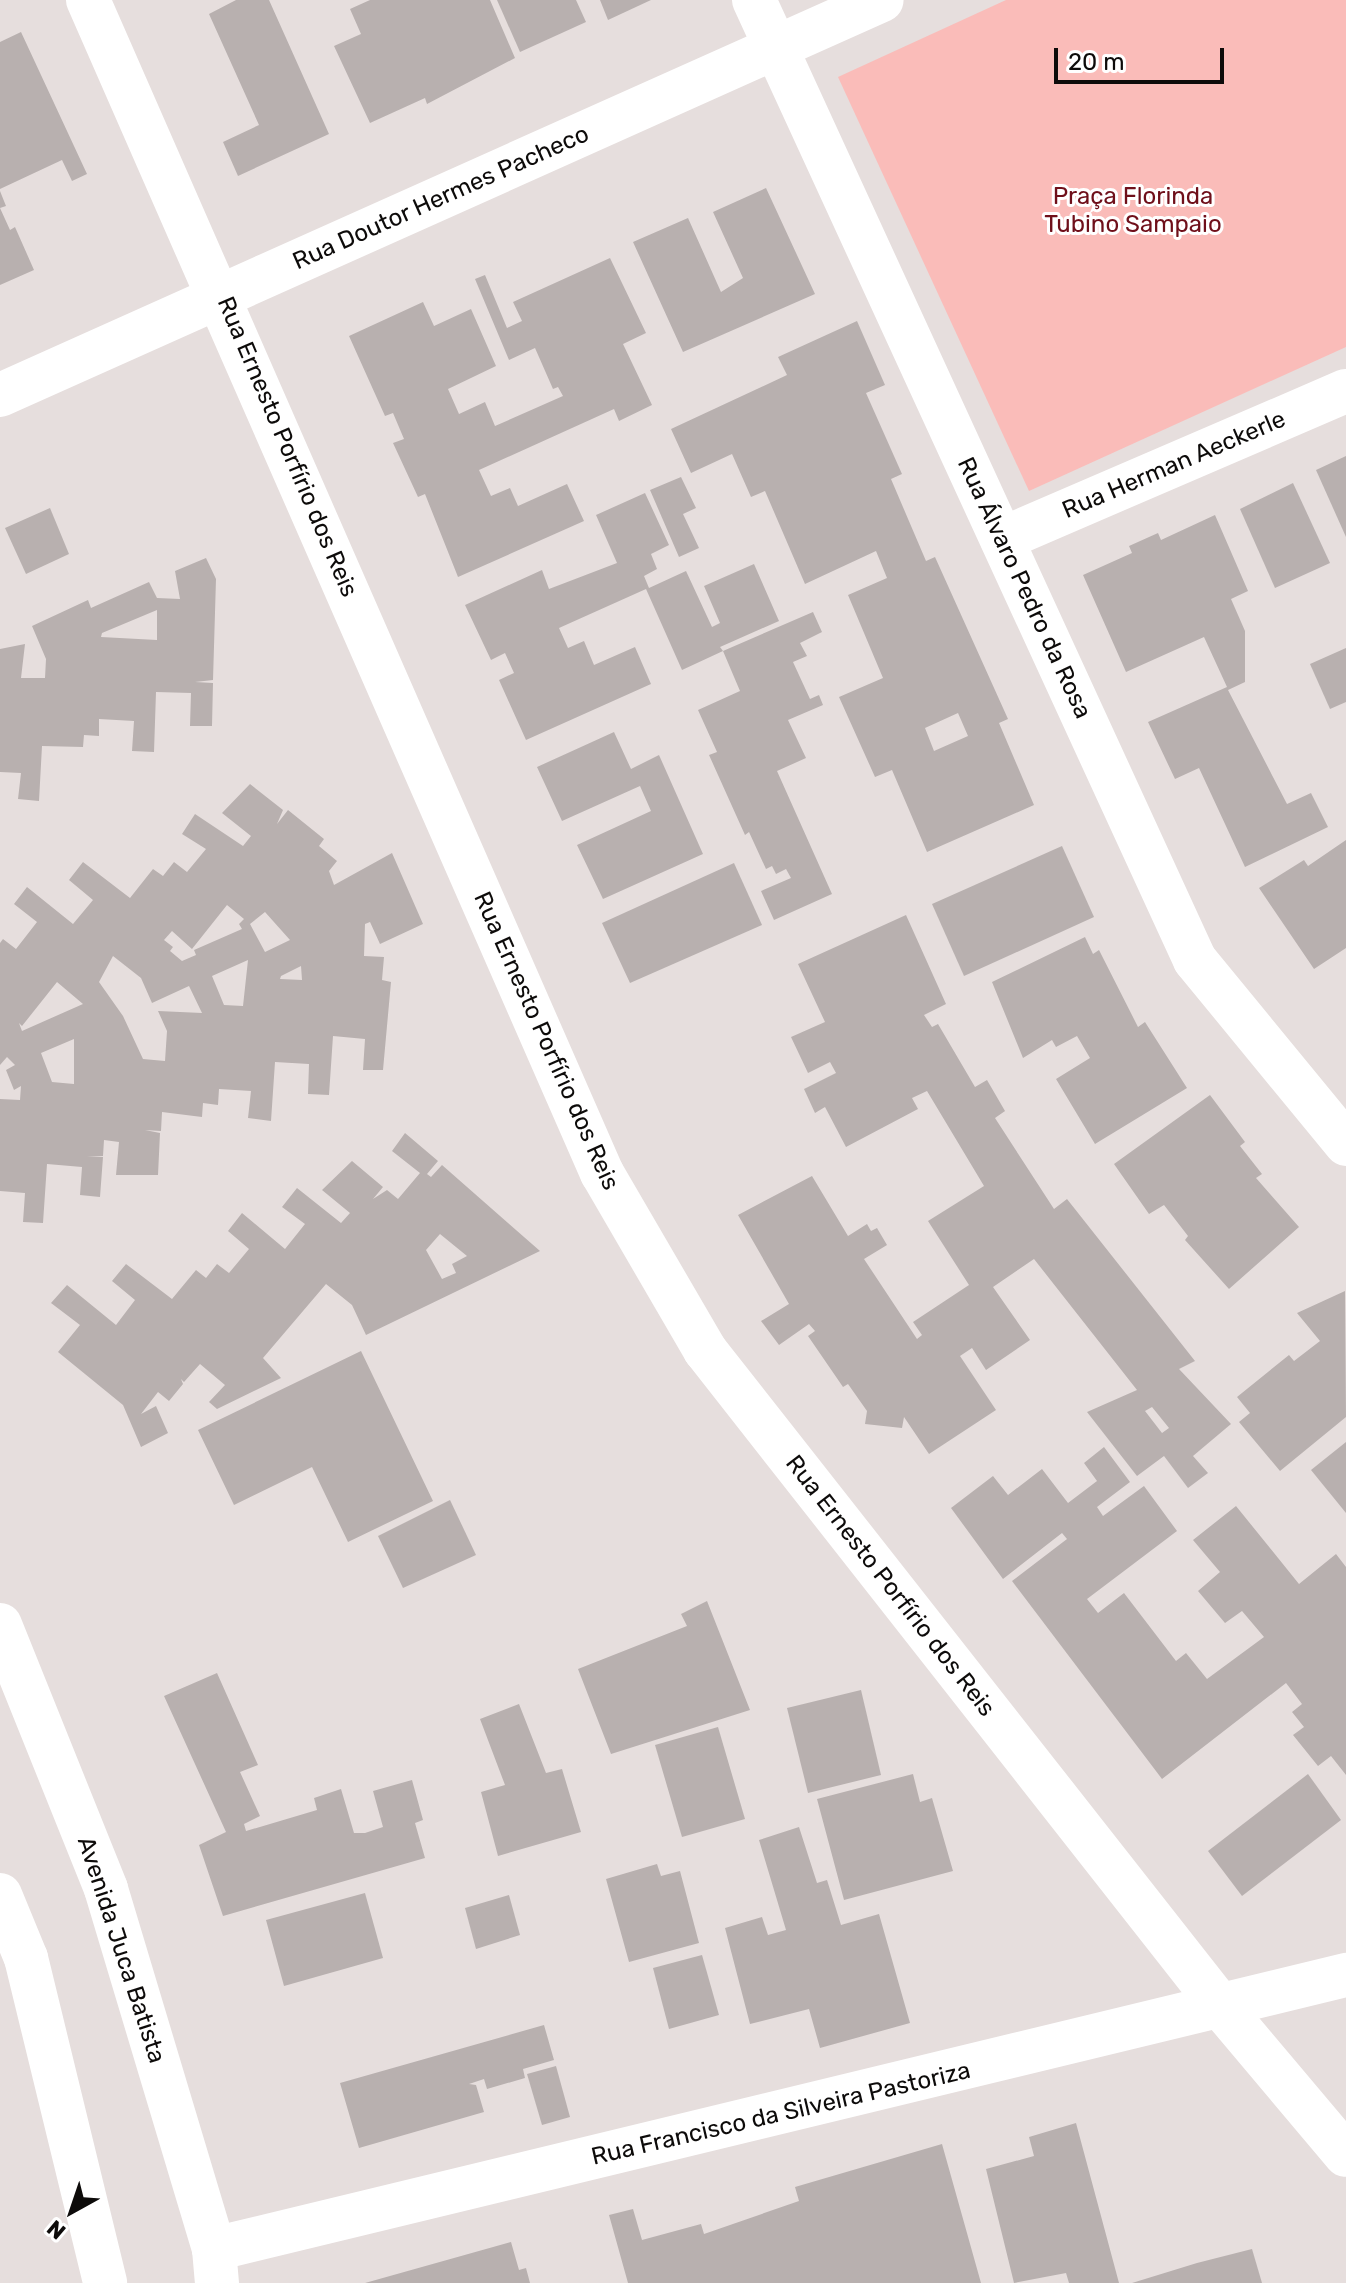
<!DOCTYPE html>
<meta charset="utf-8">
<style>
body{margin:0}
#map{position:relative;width:1346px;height:2283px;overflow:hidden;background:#e6dedd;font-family:Rubik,sans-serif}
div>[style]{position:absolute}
.green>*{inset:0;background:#fabcb9}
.building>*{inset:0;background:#b8b0af}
.street>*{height:44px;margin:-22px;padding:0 22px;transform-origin:22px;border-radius:22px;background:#fff}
.secondary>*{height:44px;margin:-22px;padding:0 22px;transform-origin:22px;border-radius:22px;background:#fff}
.primary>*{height:44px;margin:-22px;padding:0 22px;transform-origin:22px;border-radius:22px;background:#fff}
span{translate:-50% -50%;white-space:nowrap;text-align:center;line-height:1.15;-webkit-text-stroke:6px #fff;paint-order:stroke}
.park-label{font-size:24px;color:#6f0f1a}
.street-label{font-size:24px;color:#0d0b0a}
.north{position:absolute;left:32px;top:2171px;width:80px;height:80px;-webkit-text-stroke:6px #fff;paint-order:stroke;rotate:220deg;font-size:22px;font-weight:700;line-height:32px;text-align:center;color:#0d0b0a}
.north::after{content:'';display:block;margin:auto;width:28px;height:36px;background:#0d0b0a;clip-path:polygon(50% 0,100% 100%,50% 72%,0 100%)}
.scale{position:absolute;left:1054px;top:48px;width:170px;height:36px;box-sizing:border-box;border:4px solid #0d0b0a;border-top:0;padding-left:10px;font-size:24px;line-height:28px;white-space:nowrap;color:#0d0b0a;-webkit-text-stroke:6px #fff;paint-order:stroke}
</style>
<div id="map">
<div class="green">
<i style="clip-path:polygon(1006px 0,1346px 0,1346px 347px,1029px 491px,838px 77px)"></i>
</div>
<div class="building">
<i style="clip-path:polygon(236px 0,269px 0,329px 134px,238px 176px,223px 142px,259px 125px,209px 14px)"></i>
<i style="clip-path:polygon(370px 0,490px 0,515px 58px,427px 104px,425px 98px,370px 123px,334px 46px,361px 34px,350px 9px)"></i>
<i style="clip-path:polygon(497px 0,576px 0,586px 22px,520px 52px)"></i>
<i style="clip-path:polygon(600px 0,651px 0,608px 20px)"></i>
<i style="clip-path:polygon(21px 32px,87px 174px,72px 181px,62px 160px,0 189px,0 42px)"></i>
<i style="clip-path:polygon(766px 188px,815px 294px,683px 352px,633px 242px,688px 218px,721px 292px,743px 278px,713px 212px)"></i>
<i style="clip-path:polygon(0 191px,6px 206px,0 208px,10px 230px,15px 227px,34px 270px,0 285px)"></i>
<i style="clip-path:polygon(610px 258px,646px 333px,623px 344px,652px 405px,619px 421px,614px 409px,479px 470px,491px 496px,510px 488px,518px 506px,567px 484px,584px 521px,458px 577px,425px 494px,418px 497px,393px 443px,404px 439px,393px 413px,385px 416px,349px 336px,423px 302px,434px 326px,471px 309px,496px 366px,448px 389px,459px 414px,485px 402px,495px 426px,563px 396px,558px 387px,553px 389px,535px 348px,509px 360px,475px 279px,485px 275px,507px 328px,522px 321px,513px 302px)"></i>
<i style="clip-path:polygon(evenodd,857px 321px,885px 385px,866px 393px,902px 474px,891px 479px,926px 561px,935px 557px,1008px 719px,999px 723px,1034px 805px,927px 852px,892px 770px,875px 777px,839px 697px,883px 678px,848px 595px,887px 578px,876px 551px,805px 584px,765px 491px,751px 497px,732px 454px,691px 473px,671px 429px,787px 375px,778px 357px,857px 321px,958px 713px,968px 736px,934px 751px,925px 728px,958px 713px)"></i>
<i style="clip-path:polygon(1346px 456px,1346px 537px,1316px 470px)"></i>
<i style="clip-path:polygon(681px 477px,696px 508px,683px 514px,699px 548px,679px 557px,650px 490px)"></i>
<i style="clip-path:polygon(1293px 483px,1330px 563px,1275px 588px,1240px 509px)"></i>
<i style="clip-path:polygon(645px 493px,669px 545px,651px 554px,657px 569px,644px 576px,649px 588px,686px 571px,712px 627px,720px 623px,704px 586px,754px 564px,779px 621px,720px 647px,723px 651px,813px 612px,822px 632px,800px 643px,807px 656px,793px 662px,810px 699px,819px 695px,823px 705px,788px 720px,806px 758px,777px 771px,832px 894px,774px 920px,761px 891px,791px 878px,786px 869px,776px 874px,772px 866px,766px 869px,749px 832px,745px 835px,709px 755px,717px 752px,698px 710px,740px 691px,723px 651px,682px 670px,646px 589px,559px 628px,568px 648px,584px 641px,594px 665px,635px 647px,651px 684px,526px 740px,499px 680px,514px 673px,505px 653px,491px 660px,465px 605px,542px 570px,549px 589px,617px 563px,596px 515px)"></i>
<i style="clip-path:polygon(50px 508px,69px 554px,26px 574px,5px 528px)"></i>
<i style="clip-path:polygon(1215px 515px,1248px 591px,1231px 599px,1245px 631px,1245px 682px,1228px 690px,1287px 804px,1311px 793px,1328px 827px,1245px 867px,1199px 768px,1175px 779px,1148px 722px,1227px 687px,1204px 637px,1126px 672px,1083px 575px,1132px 553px,1129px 546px,1158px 533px,1161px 540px)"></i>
<i style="clip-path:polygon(evenodd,206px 558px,216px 579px,213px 680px,195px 682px,213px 683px,212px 726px,190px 726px,191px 693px,156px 692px,154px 752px,132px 751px,134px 721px,99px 719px,99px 736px,84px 735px,83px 747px,42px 746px,39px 801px,18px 799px,21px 773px,0 772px,0 649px,25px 644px,21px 678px,45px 678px,46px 659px,32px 626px,88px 600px,91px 608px,149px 582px,157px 598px,180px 599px,175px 571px,206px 558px,157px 610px,157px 640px,101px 637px,102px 633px,157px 610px)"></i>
<i style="clip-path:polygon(1346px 648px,1346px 702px,1330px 709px,1310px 664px)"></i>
<i style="clip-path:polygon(614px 732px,631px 769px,659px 755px,703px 854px,603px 899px,577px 845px,651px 811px,640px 786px,562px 821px,537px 767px)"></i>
<i style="clip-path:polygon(evenodd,250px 784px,283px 810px,277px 824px,288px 810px,324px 839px,319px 846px,337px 861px,329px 871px,334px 885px,392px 853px,423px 924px,380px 944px,370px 922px,365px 924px,364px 956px,384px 957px,382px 980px,391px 982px,383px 1070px,363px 1070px,365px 1039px,333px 1036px,329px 1095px,308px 1094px,309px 1064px,275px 1062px,271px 1121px,248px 1118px,251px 1091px,219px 1089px,218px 1105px,203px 1103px,202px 1117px,162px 1112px,161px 1131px,145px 1130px,160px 1133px,158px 1175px,116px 1175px,119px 1142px,104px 1140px,103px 1156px,87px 1156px,103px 1157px,100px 1197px,80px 1195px,82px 1167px,47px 1164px,43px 1223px,23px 1222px,25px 1193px,0 1191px,0 1099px,20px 1100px,21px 1086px,14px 1090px,6px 1070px,15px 1065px,7px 1057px,0 1065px,0 943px,3px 939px,16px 949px,37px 922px,14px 904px,27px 887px,73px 924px,93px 900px,69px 880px,83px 862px,130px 898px,153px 869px,163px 876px,174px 862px,187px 872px,206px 849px,182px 834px,195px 814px,243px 846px,251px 836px,222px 813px,250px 784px,227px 905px,244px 919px,239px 924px,242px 929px,194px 950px,196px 955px,182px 961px,170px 951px,173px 947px,164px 940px,172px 931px,192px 949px,227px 905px,250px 784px,265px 912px,290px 940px,265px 952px,250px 924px,265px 912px,250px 784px,113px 956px,141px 978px,152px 1003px,189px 986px,202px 1013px,158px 1011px,167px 1031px,165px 1061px,143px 1059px,123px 1016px,99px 982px,113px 956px,250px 784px,248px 960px,243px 1006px,224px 1005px,212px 976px,248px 960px,250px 784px,301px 966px,302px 980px,280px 979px,281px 976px,301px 966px,250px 784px,57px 982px,83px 1004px,22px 1031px,19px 1023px,22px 1026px,57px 982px,250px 784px,74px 1039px,74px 1084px,52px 1082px,41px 1053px,74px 1039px)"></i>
<i style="clip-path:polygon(1346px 840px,1346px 948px,1314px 969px,1259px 888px,1304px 860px,1308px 866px)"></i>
<i style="clip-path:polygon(1062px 846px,1094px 917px,964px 976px,932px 904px)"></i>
<i style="clip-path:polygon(734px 863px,762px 925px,630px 983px,602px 923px)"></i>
<i style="clip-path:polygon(evenodd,906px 915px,946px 1004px,924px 1015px,932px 1027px,938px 1024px,975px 1087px,987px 1080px,1005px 1111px,995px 1118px,1054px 1209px,1067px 1199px,1195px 1361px,1179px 1369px,1231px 1424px,1193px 1456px,1208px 1473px,1188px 1488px,1164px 1456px,1137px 1476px,1087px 1412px,1137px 1390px,1034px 1259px,993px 1287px,1030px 1340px,986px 1370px,972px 1348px,960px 1356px,996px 1410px,929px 1454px,904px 1417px,902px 1428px,865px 1424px,867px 1411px,848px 1384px,843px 1387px,808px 1336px,815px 1331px,809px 1324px,779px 1345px,761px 1321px,789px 1304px,738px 1215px,812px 1176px,848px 1236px,867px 1224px,871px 1231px,877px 1228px,887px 1245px,864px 1259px,917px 1339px,922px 1335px,913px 1322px,969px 1285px,928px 1221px,984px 1186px,927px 1091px,912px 1098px,918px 1109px,846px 1147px,825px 1107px,815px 1113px,804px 1089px,836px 1073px,830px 1062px,808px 1073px,791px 1037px,825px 1022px,798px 964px,906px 915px,1152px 1407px,1169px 1428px,1162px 1433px,1145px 1411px,1152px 1407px)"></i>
<i style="clip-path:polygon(1085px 937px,1093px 954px,1099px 950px,1138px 1027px,1145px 1022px,1187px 1088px,1095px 1144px,1056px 1079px,1090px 1058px,1077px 1036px,1056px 1047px,1052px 1040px,1023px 1058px,992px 982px)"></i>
<i style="clip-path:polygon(1210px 1095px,1245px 1142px,1240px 1146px,1262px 1174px,1256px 1178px,1299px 1227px,1229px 1289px,1185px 1240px,1188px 1236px,1164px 1205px,1149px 1214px,1114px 1164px)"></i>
<i style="clip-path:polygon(evenodd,405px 1133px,438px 1161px,427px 1174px,431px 1177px,442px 1165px,540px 1251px,366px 1335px,352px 1305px,326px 1284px,263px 1358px,281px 1378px,217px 1409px,209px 1402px,225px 1385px,200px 1364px,184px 1382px,181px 1379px,183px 1384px,169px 1401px,158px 1392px,141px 1414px,156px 1406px,168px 1433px,141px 1447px,123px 1405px,58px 1352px,80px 1325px,51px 1303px,67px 1285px,116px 1325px,135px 1300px,112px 1281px,126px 1264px,172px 1299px,196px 1270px,206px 1278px,217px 1264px,229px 1273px,249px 1249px,228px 1231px,242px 1213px,285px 1249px,305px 1224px,282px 1207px,297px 1188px,341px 1223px,350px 1213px,322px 1190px,352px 1161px,383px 1187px,373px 1199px,387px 1190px,398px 1199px,420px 1173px,392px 1151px,405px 1133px,440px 1234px,467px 1256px,452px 1264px,456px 1273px,442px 1279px,426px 1250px,440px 1234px)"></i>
<i style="clip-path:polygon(1345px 1291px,1346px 1417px,1280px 1471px,1239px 1422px,1250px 1413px,1237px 1397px,1289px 1355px,1294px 1361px,1320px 1341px,1297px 1313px)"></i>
<i style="clip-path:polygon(361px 1351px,433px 1501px,348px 1542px,312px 1467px,234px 1505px,198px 1430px)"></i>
<i style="clip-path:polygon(1346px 1442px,1346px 1513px,1311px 1470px)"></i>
<i style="clip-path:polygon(1104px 1447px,1130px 1482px,1097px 1507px,1103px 1516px,1144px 1486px,1177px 1531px,1087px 1599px,1098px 1613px,1124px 1593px,1176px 1661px,1186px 1653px,1207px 1679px,1264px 1637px,1242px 1611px,1225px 1623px,1198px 1591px,1220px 1572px,1193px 1540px,1236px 1506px,1299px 1584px,1336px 1554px,1346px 1567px,1346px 1775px,1331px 1756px,1318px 1766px,1293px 1735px,1304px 1727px,1292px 1712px,1302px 1704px,1286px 1683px,1162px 1779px,1012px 1581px,1067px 1539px,1062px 1533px,1003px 1579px,951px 1508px,993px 1476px,1008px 1495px,1042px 1469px,1068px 1503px,1097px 1481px,1084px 1463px)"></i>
<i style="clip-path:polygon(450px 1500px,476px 1555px,403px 1588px,378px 1536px)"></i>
<i style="clip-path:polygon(707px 1601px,750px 1710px,611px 1754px,578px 1669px,687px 1626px,681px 1614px)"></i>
<i style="clip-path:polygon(217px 1673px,258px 1765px,240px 1772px,260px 1816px,244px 1824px,246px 1831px,317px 1810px,314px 1798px,341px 1789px,354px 1833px,365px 1833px,383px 1827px,373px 1791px,412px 1780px,423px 1820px,415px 1823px,425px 1858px,223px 1916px,199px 1845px,226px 1832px,164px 1696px)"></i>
<i style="clip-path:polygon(861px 1690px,881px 1775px,808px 1793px,787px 1708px)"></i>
<i style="clip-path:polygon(519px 1704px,546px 1773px,562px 1769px,581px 1832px,498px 1856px,481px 1792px,505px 1785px,480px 1719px)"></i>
<i style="clip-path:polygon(718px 1727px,745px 1819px,682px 1837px,655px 1745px)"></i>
<i style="clip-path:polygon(913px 1774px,920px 1802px,932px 1798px,953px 1871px,844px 1900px,817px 1799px)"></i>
<i style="clip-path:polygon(1308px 1774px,1341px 1820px,1242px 1896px,1208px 1851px)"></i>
<i style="clip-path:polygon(799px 1827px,817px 1883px,827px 1880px,841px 1925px,879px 1914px,910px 2023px,820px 2048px,809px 2009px,750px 2024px,725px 1928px,762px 1917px,768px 1935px,786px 1930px,759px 1840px)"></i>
<i style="clip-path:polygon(657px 1864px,661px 1876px,680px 1871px,699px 1943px,629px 1962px,606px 1879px)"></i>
<i style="clip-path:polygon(365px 1893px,383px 1958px,284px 1986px,266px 1920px)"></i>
<i style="clip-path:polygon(509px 1895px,520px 1935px,476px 1949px,465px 1908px)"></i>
<i style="clip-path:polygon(702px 1955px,719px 2015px,669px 2029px,653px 1968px)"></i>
<i style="clip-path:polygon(544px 2025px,554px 2060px,523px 2069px,525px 2078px,487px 2089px,484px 2079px,469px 2084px,476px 2085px,484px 2112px,359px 2148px,340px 2083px)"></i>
<i style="clip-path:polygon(556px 2066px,570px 2117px,542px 2125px,527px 2074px)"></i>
<i style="clip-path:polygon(1076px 2123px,1119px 2283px,1069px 2283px,1066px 2273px,1014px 2283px,986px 2169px,1034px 2156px,1029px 2137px)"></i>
<i style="clip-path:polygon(942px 2144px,981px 2283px,628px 2283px,609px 2215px,633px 2209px,642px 2240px,701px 2224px,704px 2234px,799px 2201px,795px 2187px)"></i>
<i style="clip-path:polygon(511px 2242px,519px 2270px,526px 2268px,530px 2283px,365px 2283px)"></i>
<i style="clip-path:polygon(1252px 2249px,1262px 2283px,1132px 2283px,1197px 2263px)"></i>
</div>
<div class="street">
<i style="left:88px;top:0;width:1281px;rotate:66.34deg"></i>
<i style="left:602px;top:1173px;width:205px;rotate:59.8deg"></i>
<i style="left:705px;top:1350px;width:837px;rotate:51.84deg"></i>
<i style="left:1222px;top:2008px;width:192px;rotate:49.9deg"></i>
<i style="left:754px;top:0;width:1056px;rotate:65.33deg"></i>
<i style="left:1195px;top:960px;width:238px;rotate:50.6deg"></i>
<i style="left:1002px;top:539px;width:374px;rotate:-23.3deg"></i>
<i style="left:214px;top:2249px;width:1165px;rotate:-13.61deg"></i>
</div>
<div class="secondary">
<i style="left:0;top:395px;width:966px;rotate:-24.13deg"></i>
</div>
<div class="primary">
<i style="left:0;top:1625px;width:284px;rotate:68.1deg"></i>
<i style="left:106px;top:1889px;width:376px;rotate:73.3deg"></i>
<i style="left:214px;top:2249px;width:34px;rotate:85deg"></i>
<i style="left:0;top:1895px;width:68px;rotate:67.6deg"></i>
<i style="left:26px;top:1958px;width:334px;rotate:76.3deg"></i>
</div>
<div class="park-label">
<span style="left:1133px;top:211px">Praça Florinda<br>Tubino Sampaio</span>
</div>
<div class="street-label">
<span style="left:441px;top:198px;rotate:-24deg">Rua Doutor Hermes Pacheco</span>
<span style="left:287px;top:447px;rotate:67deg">Rua Ernesto Porfírio dos Reis</span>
<span style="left:1174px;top:465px;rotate:-23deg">Rua Herman Aeckerle</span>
<span style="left:1024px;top:588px;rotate:65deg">Rua Álvaro Pedro da Rosa</span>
<span style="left:546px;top:1041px;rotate:66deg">Rua Ernesto Porfírio dos Reis</span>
<span style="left:890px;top:1586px;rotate:52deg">Rua Ernesto Porfírio dos Reis</span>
<span style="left:121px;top:1950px;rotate:72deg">Avenida Juca Batista</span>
<span style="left:781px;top:2114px;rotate:-13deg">Rua Francisco da Silveira Pastoriza</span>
</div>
<div class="north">N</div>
<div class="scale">20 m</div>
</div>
